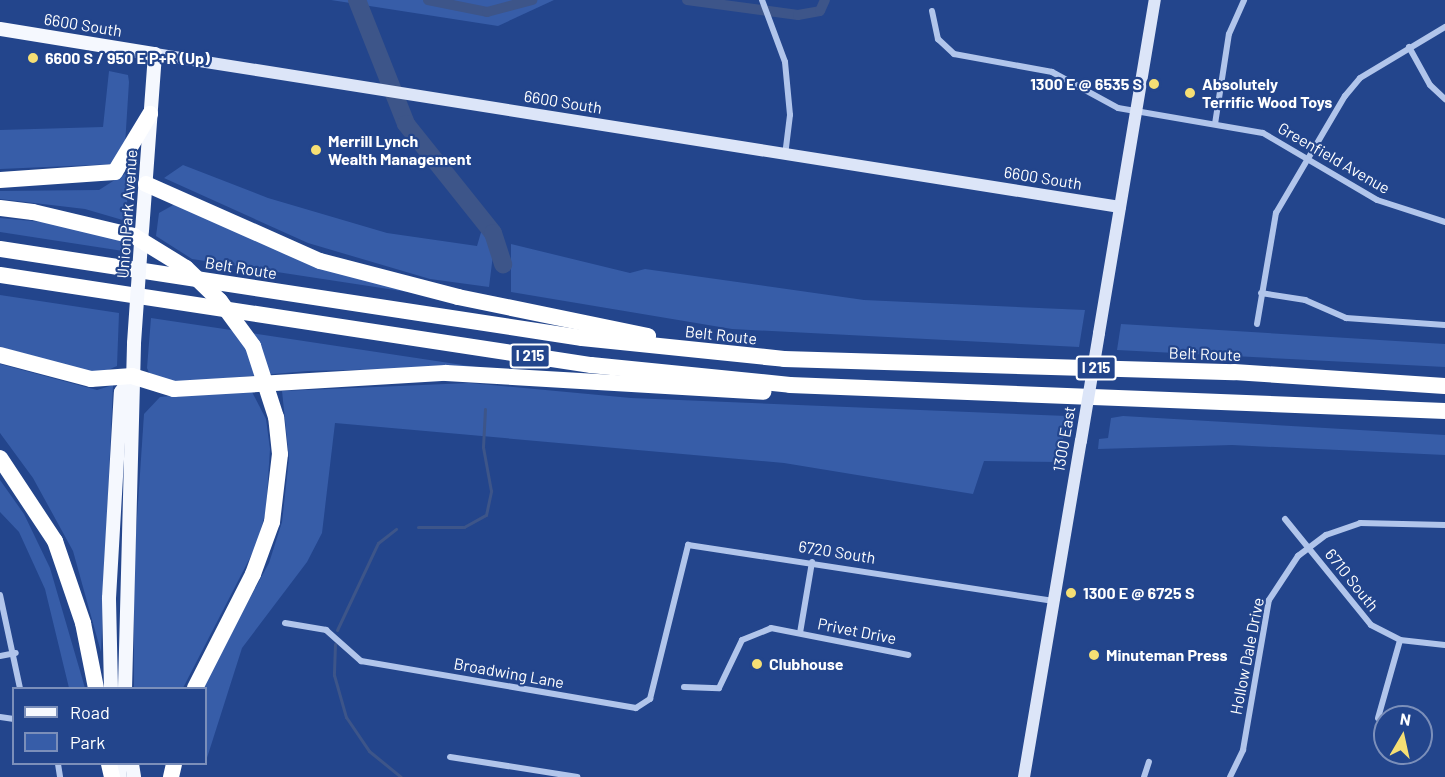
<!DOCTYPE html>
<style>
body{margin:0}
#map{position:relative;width:1445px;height:777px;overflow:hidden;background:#23458c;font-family:Barlow,sans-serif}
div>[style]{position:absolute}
.green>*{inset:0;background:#375da8}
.stream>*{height:3px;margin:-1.5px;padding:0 1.5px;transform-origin:1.5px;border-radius:1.5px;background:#3d5589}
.canal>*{height:10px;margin:-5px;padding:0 5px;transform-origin:5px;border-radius:5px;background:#3d5589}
.river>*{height:18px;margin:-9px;padding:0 9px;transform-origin:9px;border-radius:9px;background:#3d5589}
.minor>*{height:6px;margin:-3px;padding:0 3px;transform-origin:3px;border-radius:3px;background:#b1c5eb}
.secondary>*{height:12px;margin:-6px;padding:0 6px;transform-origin:6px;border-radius:6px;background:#dce5f8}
.primary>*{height:14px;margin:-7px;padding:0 7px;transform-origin:7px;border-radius:7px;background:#f5f8fe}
.motorway>*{height:16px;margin:-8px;padding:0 8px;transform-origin:8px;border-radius:8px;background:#fff}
.secondary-bridge>*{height:12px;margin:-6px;padding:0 6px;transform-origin:6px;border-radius:6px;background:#dce5f8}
.primary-bridge>*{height:14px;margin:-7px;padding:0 7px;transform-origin:7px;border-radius:7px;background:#f5f8fe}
.motorway-bridge>*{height:16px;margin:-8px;padding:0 8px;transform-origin:8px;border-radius:8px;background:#fff}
.dots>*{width:16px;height:16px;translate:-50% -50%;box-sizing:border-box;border:3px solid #23458c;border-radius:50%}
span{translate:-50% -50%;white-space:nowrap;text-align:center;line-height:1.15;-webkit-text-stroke:4.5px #23458c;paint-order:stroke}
.shield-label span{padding:2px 4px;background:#23458c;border:2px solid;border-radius:4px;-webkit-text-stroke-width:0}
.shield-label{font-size:15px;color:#fff;font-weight:700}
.street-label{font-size:16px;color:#fff}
.poi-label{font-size:16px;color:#fff;font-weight:700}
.left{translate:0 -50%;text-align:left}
.right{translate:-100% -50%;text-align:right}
.legend{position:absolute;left:12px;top:687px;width:195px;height:78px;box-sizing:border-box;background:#23458c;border:2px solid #7b8fba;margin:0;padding:8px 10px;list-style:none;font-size:18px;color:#fff}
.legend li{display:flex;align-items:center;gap:12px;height:30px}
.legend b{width:30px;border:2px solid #7b8fba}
.north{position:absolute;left:1373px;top:705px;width:60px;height:60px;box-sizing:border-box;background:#23458c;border:2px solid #7b8fba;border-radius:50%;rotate:9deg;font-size:16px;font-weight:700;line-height:24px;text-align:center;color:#fff}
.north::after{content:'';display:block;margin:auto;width:21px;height:27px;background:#f6df74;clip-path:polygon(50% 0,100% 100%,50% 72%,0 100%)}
</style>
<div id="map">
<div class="green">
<i style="clip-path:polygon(331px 0,554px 0,498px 26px)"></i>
<i style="clip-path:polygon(109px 71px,128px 75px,129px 82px,125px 145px,116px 164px,0 169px,0 130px,103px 127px)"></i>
<i style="clip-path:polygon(183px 165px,268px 198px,387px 233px,477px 246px,482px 229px,493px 255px,489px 287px,430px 279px,308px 243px,164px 178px)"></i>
<i style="clip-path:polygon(129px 171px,126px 221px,85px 209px,0 199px,0 191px,99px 190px)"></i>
<i style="clip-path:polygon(175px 204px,408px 292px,192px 259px,156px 236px,159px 213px)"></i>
<i style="clip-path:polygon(0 218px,53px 223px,124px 241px,123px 251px,0 232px)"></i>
<i style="clip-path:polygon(511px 244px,630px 273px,645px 269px,864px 300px,1085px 310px,1079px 347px,732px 329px,511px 292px)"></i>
<i style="clip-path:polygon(0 295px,119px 313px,117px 366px,99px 374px,0 347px)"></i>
<i style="clip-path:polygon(151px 318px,476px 367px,308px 371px,170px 383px,150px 375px,147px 368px)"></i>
<i style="clip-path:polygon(1121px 324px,1445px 344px,1445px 367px,1117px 350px)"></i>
<i style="clip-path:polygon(0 364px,97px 390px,113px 385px,101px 652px,73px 551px,33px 478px,0 433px)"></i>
<i style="clip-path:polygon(469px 383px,631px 398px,1067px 416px,1059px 462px,984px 461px,973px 494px,784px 463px,335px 423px,322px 533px,307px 562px,242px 648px,206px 761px,206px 688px,201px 688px,269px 563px,282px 522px,289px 458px,282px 391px)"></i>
<i style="clip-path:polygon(250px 388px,266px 419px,270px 449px,266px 511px,256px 546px,183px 688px,134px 688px,134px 563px,144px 414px,160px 397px)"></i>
<i style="clip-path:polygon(1123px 416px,1445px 435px,1445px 455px,1232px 445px,1098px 449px,1099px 439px,1108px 438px,1111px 418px)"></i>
<i style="clip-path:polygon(0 480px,24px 514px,50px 568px,85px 688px,69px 688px,45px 589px,19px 532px,0 512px)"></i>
</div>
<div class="stream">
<i style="left:418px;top:527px;width:46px"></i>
<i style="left:464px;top:527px;width:25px;rotate:-29deg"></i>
<i style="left:486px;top:515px;width:25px;rotate:-78deg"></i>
<i style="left:491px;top:491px;width:45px;rotate:-100.3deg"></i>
<i style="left:483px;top:447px;width:38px;rotate:-87deg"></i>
<i style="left:337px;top:630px;width:96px;rotate:-64.8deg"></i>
<i style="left:378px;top:543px;width:23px;rotate:-38deg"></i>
<i style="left:335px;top:644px;width:31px;rotate:92deg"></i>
<i style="left:334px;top:675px;width:44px;rotate:74.1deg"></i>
<i style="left:346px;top:717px;width:41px;rotate:55.9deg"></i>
<i style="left:369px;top:751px;width:41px;rotate:39.1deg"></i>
</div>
<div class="canal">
<i style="left:428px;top:0;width:60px;rotate:11.5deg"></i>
<i style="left:487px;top:12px;width:47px;rotate:-14.9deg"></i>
<i style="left:687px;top:0;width:112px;rotate:7.7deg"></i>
<i style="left:798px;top:15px;width:22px;rotate:-10deg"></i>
<i style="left:820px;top:11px;width:12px;rotate:-66deg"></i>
</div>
<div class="river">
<i style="left:357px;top:0;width:133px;rotate:68.4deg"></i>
<i style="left:406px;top:124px;width:139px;rotate:51.4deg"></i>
<i style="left:493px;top:233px;width:33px;rotate:72deg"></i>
</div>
<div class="minor">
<i style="left:762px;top:0;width:66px;rotate:69.6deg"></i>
<i style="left:785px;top:62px;width:53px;rotate:84.6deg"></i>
<i style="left:790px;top:115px;width:39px;rotate:97deg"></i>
<i style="left:932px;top:11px;width:29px;rotate:78deg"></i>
<i style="left:938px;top:39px;width:22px;rotate:43deg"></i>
<i style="left:954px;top:54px;width:100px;rotate:10.4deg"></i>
<i style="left:1052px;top:72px;width:75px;rotate:28.6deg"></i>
<i style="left:1118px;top:108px;width:147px;rotate:9.8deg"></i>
<i style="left:1263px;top:133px;width:132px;rotate:30.4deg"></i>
<i style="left:1377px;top:200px;width:71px;rotate:17.9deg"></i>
<i style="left:1409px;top:47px;width:43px;rotate:61.1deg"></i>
<i style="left:1430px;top:85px;width:21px;rotate:43deg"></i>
<i style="left:1215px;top:124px;width:91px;rotate:-81.2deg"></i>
<i style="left:1229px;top:34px;width:37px;rotate:-66deg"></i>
<i style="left:1261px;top:293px;width:45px;rotate:9deg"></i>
<i style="left:1305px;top:300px;width:45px;rotate:23.7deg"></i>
<i style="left:1346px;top:318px;width:99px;rotate:4deg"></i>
<i style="left:1257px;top:324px;width:113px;rotate:-80.3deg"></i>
<i style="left:1276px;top:213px;width:136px;rotate:-59.5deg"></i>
<i style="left:1345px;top:96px;width:23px;rotate:-50deg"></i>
<i style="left:1360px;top:78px;width:99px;rotate:-31deg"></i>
<i style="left:1285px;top:519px;width:136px;rotate:50.9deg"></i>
<i style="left:1371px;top:625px;width:33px;rotate:27deg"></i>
<i style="left:1400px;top:640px;width:45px;rotate:6.3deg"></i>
<i style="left:0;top:595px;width:95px;rotate:77.9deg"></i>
<i style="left:285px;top:623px;width:42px;rotate:9.7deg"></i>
<i style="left:326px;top:630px;width:47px;rotate:41.5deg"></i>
<i style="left:361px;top:661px;width:279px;rotate:9.7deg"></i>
<i style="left:636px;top:708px;width:17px;rotate:-33deg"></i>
<i style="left:650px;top:699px;width:159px;rotate:-76.1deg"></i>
<i style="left:688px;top:545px;width:370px;rotate:8.7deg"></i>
<i style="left:800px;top:633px;width:72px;rotate:-80.4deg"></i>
<i style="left:0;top:656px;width:16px;rotate:-11deg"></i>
<i style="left:684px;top:687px;width:35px;rotate:2deg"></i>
<i style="left:719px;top:688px;width:53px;rotate:-64.4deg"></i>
<i style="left:742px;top:640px;width:31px;rotate:-22deg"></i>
<i style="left:771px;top:628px;width:140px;rotate:11.1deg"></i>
<i style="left:0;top:717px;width:14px;rotate:8deg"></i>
<i style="left:1378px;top:718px;width:81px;rotate:-74.2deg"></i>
<i style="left:450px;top:757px;width:129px;rotate:8.9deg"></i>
<i style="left:58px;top:764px;width:13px;rotate:81deg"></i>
<i style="left:1144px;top:777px;width:16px;rotate:-72deg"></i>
<i style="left:1230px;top:777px;width:30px;rotate:-64deg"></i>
<i style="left:1243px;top:750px;width:152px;rotate:-80.2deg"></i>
<i style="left:1269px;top:600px;width:53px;rotate:-56.6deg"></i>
<i style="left:1298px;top:556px;width:35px;rotate:-37deg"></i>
<i style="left:1326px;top:535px;width:36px;rotate:-19deg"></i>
<i style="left:1360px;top:523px;width:85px;rotate:1.3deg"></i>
</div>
<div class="secondary">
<i style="left:155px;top:54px;width:977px;rotate:9.01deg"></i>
<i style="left:1099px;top:333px;width:338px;rotate:-80.5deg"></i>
<i style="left:1024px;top:777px;width:341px;rotate:-80.4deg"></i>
</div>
<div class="primary">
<i style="left:0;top:29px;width:157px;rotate:9.2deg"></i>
<i style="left:155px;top:54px;width:176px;rotate:94.2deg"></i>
<i style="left:111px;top:688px;width:90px;rotate:-91.3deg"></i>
<i style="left:109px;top:598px;width:206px;rotate:-86.7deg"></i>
<i style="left:121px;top:392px;width:19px;rotate:-55deg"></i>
<i style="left:125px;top:688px;width:345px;rotate:-88.5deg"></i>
<i style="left:119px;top:764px;width:13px;rotate:86deg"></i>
<i style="left:132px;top:764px;width:13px;rotate:81deg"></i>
</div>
<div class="motorway">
<i style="left:0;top:180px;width:115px;rotate:-4deg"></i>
<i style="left:115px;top:172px;width:68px;rotate:-58.9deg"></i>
<i style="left:146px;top:184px;width:190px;rotate:23.9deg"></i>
<i style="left:320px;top:261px;width:143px;rotate:14.6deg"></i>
<i style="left:458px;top:297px;width:194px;rotate:11.6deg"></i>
<i style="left:0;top:208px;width:33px;rotate:7deg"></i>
<i style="left:0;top:249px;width:589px;rotate:8.69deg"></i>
<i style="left:582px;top:338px;width:203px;rotate:5.9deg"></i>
<i style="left:784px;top:359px;width:450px;rotate:1.7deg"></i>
<i style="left:1234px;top:372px;width:211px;rotate:3.8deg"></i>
<i style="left:0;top:275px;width:598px;rotate:8.66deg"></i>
<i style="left:591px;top:365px;width:200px;rotate:5.7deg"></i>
<i style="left:790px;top:385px;width:656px;rotate:2.27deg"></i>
<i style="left:0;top:355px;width:94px;rotate:14.8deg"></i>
<i style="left:91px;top:379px;width:41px;rotate:-4.2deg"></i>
<i style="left:132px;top:376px;width:44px;rotate:17.2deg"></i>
<i style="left:174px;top:389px;width:272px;rotate:-3.4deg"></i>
<i style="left:446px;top:373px;width:318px;rotate:3.4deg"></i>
<i style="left:0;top:458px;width:100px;rotate:56.5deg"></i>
<i style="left:55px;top:541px;width:87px;rotate:71.1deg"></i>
<i style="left:83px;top:623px;width:66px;rotate:78.7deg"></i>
<i style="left:195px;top:688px;width:128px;rotate:-63deg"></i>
<i style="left:253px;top:574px;width:55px;rotate:-69.9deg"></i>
<i style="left:272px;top:522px;width:68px;rotate:-83.3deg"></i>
<i style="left:280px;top:454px;width:37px;rotate:-96deg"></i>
<i style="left:109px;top:764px;width:13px;rotate:77deg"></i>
<i style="left:171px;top:777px;width:13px;rotate:-77deg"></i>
</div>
<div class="secondary-bridge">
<i style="left:1081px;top:441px;width:109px;rotate:-80.5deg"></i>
</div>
<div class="primary-bridge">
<i style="left:134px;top:343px;width:113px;rotate:-86deg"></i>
</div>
<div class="motorway-bridge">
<i style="left:33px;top:212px;width:104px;rotate:13.4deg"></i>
<i style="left:134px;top:236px;width:61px;rotate:31.6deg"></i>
<i style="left:186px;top:268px;width:47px;rotate:44.1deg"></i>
<i style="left:220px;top:301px;width:56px;rotate:53.7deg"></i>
<i style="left:253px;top:346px;width:75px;rotate:72.1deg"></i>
</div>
<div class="dots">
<i style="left:33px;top:58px;background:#f6df74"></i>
<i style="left:1154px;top:84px;background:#f6df74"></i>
<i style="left:1190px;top:93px;background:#f6df74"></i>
<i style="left:316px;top:150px;background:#f6df74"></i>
<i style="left:1071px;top:593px;background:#f6df74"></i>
<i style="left:1094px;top:655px;background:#f6df74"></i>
<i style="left:757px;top:664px;background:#f6df74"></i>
</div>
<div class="shield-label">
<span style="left:530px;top:356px">I 215</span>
<span style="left:1096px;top:368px">I 215</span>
</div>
<div class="street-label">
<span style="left:83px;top:25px;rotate:9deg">6600 South</span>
<span style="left:563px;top:102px;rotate:9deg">6600 South</span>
<span style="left:1334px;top:158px;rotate:30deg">Greenfield Avenue</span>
<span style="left:1043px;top:178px;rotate:9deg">6600 South</span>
<span style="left:127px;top:214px;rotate:-86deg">Union Park Avenue</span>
<span style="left:241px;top:268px;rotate:9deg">Belt Route</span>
<span style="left:721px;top:335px;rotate:6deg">Belt Route</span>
<span style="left:1205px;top:354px;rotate:2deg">Belt Route</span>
<span style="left:1064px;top:439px;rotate:-80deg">1300 East</span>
<span style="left:837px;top:552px;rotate:9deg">6720 South</span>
<span style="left:1352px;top:580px;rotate:51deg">6710 South</span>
<span style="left:857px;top:631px;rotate:11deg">Privet Drive</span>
<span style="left:1247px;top:656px;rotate:-79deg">Hollow Dale Drive</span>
<span style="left:509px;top:673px;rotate:10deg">Broadwing Lane</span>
</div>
<div class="poi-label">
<span class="left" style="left:45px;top:58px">6600 S / 950 E P+R (Up)</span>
<span class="right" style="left:1142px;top:84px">1300 E @ 6535 S</span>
<span class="left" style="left:1202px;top:93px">Absolutely<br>Terrific Wood Toys</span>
<span class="left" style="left:328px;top:150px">Merrill Lynch<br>Wealth Management</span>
<span class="left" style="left:1083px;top:593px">1300 E @ 6725 S</span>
<span class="left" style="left:1106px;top:655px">Minuteman Press</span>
<span class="left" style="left:769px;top:664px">Clubhouse</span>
</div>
<ul class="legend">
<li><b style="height:8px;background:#f5f8fe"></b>Road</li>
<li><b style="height:16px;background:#375da8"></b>Park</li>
</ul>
<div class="north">N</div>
</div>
